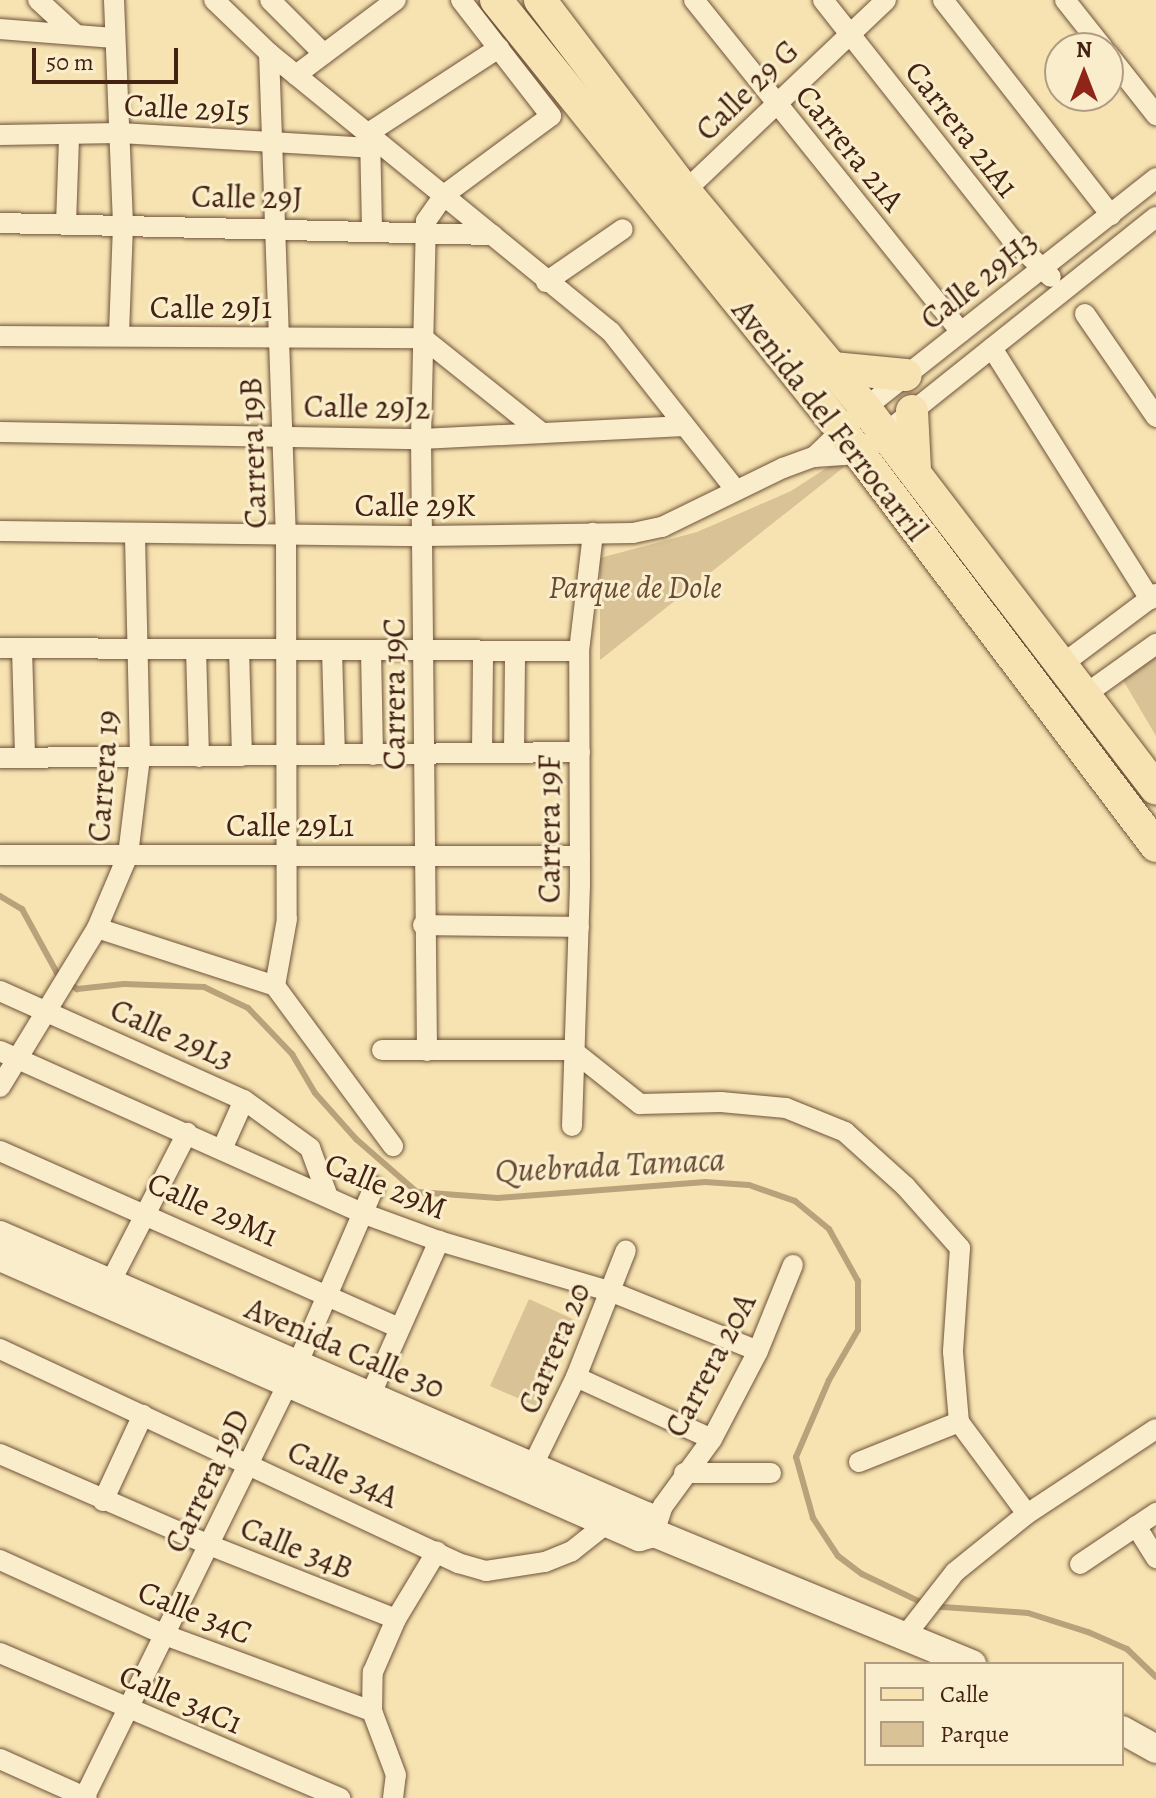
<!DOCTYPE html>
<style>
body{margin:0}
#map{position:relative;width:1156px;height:1798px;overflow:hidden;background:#f6e3b1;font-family:Alegreya,serif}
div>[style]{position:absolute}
.green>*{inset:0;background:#d8c296}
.stream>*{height:6px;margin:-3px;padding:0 3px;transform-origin:3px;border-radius:3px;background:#b9a17b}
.roads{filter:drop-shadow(0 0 2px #70523a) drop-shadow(0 0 2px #70523a)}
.minor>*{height:20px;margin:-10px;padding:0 10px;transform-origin:10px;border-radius:10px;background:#f9edcc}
.secondary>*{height:28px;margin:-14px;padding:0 14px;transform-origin:14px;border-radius:14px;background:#f9edcc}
.primary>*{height:32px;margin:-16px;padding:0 16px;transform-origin:16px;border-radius:16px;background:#f6e3b1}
span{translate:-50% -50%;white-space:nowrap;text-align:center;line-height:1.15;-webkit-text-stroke:6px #f9edcc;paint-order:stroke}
.street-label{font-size:32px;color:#442212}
.park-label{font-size:32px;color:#694a33;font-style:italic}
.water-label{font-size:34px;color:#674832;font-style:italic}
.legend{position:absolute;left:864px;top:1662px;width:260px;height:104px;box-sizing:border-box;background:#f9edcc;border:2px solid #b19c82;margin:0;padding:10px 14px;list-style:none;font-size:24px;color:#442212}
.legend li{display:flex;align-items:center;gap:16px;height:40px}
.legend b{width:40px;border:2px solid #b19c82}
.north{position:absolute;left:1044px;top:32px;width:80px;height:80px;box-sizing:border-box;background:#f9edcc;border:2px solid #b19c82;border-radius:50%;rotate:0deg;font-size:22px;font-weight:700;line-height:32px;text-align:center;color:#442212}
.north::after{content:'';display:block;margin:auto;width:28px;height:36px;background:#8f2418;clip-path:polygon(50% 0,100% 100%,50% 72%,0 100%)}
.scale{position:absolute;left:32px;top:48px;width:146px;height:36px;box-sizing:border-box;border:4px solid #442212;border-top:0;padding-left:10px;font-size:24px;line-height:28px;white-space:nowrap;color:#442212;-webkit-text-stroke:6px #f9edcc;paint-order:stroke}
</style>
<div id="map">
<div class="green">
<i style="clip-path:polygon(839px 460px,844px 467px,600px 660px,600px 558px,697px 532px,791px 491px)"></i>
<i style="clip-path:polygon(1156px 651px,1156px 736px,1120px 675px)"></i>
<i style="clip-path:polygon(529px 1299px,575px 1320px,536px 1406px,490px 1386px)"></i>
</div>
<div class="stream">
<i style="left:0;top:896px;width:26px;rotate:31deg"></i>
<i style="left:22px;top:909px;width:73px;rotate:61.3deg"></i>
<i style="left:57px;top:973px;width:26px;rotate:39deg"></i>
<i style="left:77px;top:989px;width:47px;rotate:-6.1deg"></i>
<i style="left:124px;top:984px;width:80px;rotate:2.1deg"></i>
<i style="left:204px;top:987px;width:49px;rotate:25.5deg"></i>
<i style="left:248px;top:1008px;width:64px;rotate:46.3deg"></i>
<i style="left:292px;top:1054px;width:45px;rotate:59.5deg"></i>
<i style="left:315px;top:1093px;width:62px;rotate:48.3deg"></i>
<i style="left:356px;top:1139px;width:81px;rotate:41deg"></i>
<i style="left:417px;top:1192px;width:81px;rotate:4.2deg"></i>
<i style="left:498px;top:1198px;width:208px;rotate:-4.4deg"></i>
<i style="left:705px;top:1182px;width:44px;rotate:3.9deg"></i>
<i style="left:749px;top:1185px;width:49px;rotate:19.2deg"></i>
<i style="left:795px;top:1201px;width:44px;rotate:39.5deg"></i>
<i style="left:829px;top:1229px;width:60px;rotate:60.9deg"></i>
<i style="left:858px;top:1281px;width:49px;rotate:90deg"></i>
<i style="left:858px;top:1330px;width:58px;rotate:120.1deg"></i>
<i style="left:829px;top:1380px;width:84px;rotate:113.2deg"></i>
<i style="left:796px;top:1457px;width:63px;rotate:74.4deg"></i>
<i style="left:813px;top:1518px;width:45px;rotate:56.7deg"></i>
<i style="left:838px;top:1556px;width:30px;rotate:37deg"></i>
<i style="left:862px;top:1574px;width:74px;rotate:25.5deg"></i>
<i style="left:929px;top:1606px;width:99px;rotate:4deg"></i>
<i style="left:1028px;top:1613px;width:63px;rotate:17.6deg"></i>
<i style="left:1088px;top:1632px;width:43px;rotate:23.6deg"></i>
<i style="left:1127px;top:1649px;width:40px;rotate:44deg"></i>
</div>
<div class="roads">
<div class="minor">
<i style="left:38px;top:0;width:49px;rotate:42.5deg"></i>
<i style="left:114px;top:0;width:225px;rotate:87.7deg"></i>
<i style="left:123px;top:225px;width:111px;rotate:92.1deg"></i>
<i style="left:214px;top:0;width:76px;rotate:43.9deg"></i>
<i style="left:269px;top:53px;width:441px;rotate:39.2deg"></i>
<i style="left:611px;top:332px;width:199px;rotate:51.7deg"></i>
<i style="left:270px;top:0;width:76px;rotate:45deg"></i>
<i style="left:694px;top:0;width:426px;rotate:51.2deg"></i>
<i style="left:823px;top:0;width:302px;rotate:51.7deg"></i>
<i style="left:1010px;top:237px;width:57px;rotate:44.3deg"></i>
<i style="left:943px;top:0;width:273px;rotate:52deg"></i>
<i style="left:1065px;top:0;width:61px;rotate:51.6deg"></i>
<i style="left:0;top:29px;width:114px;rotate:4.5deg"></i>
<i style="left:269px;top:53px;width:481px;rotate:88deg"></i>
<i style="left:286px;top:534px;width:385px;rotate:89.9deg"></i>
<i style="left:287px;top:919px;width:68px;rotate:100.2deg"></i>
<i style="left:1108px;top:54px;width:78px;rotate:51.8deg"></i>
<i style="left:296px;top:75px;width:125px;rotate:-36.9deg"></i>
<i style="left:0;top:135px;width:120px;rotate:-1deg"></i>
<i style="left:120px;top:133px;width:251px;rotate:3.4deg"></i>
<i style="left:685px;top:191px;width:277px;rotate:-43.5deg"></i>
<i style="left:0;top:223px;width:493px;rotate:1.4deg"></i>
<i style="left:66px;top:224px;width:88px;rotate:-88deg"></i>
<i style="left:372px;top:229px;width:97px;rotate:-91.2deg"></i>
<i style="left:370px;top:132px;width:154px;rotate:-33.1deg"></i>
<i style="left:546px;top:282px;width:93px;rotate:-34.5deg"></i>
<i style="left:1085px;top:314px;width:125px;rotate:55.4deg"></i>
<i style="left:0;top:336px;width:423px;rotate:0.3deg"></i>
<i style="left:423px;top:338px;width:152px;rotate:38.6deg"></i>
<i style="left:992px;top:348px;width:297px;rotate:57.8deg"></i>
<i style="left:0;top:432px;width:421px;rotate:1deg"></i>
<i style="left:421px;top:439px;width:264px;rotate:-2.8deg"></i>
<i style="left:814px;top:457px;width:71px;rotate:-43.9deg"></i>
<i style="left:865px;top:408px;width:371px;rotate:-38.3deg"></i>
<i style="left:0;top:531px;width:425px;rotate:0.7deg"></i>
<i style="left:425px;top:536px;width:208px;rotate:-0.8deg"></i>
<i style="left:633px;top:533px;width:30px;rotate:-12deg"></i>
<i style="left:662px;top:527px;width:135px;rotate:-26deg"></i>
<i style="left:783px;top:468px;width:33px;rotate:-20deg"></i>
<i style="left:814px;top:457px;width:45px;rotate:-3.8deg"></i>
<i style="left:859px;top:454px;width:380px;rotate:-38.6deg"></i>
<i style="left:0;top:648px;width:579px;rotate:0.3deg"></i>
<i style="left:22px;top:648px;width:110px;rotate:88.4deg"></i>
<i style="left:196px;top:649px;width:108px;rotate:88.4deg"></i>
<i style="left:239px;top:649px;width:107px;rotate:88.4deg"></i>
<i style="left:332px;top:650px;width:105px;rotate:88.4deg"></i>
<i style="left:371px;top:650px;width:105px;rotate:88.9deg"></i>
<i style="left:1060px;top:666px;width:120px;rotate:-36.9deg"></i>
<i style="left:1083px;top:696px;width:90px;rotate:-35.5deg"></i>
<i style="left:482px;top:753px;width:102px;rotate:-89.4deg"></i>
<i style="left:514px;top:753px;width:102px;rotate:-89.4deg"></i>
<i style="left:0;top:758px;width:580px;rotate:-0.59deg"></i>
<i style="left:0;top:855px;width:580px;rotate:0.1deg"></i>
<i style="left:423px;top:925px;width:156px;rotate:0.7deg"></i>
<i style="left:97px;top:928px;width:187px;rotate:18deg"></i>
<i style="left:275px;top:986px;width:199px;rotate:53.6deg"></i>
<i style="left:0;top:991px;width:267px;rotate:24.1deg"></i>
<i style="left:244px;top:1100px;width:82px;rotate:36deg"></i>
<i style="left:310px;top:1148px;width:52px;rotate:69.8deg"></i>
<i style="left:382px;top:1050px;width:190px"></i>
<i style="left:572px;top:1050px;width:87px;rotate:38.5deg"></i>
<i style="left:640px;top:1104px;width:81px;rotate:-1.4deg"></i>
<i style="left:721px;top:1102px;width:65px;rotate:5.3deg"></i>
<i style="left:786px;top:1108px;width:64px;rotate:22.1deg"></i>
<i style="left:845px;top:1132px;width:81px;rotate:42deg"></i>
<i style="left:905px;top:1186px;width:83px;rotate:48.4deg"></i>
<i style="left:960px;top:1248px;width:104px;rotate:93.9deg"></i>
<i style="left:953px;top:1352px;width:70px;rotate:85.1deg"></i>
<i style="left:959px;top:1422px;width:114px;rotate:53.5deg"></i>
<i style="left:0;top:1051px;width:397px;rotate:24.1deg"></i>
<i style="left:362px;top:1213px;width:82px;rotate:20deg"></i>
<i style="left:439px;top:1241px;width:180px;rotate:16.4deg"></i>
<i style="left:612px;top:1292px;width:157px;rotate:22deg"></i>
<i style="left:427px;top:1051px;width:612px;rotate:-90.56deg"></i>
<i style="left:421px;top:439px;width:218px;rotate:-88.7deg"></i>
<i style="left:426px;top:221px;width:32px;rotate:-55deg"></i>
<i style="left:444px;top:195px;width:133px;rotate:-36.4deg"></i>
<i style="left:551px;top:116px;width:147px;rotate:-127.8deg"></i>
<i style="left:0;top:1087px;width:186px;rotate:-58.6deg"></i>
<i style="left:97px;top:928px;width:79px;rotate:-67deg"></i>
<i style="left:128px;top:855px;width:99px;rotate:-83deg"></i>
<i style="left:140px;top:757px;width:224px;rotate:-91.3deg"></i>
<i style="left:572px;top:1126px;width:242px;rotate:-88.1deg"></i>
<i style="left:580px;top:884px;width:233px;rotate:-90.2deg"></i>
<i style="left:579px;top:651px;width:119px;rotate:-83.2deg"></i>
<i style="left:223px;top:1147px;width:51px;rotate:-65.9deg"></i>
<i style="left:0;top:1151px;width:437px;rotate:23.9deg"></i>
<i style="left:110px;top:1283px;width:169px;rotate:-62.8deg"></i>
<i style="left:0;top:1349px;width:506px;rotate:25.04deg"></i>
<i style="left:458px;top:1563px;width:29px;rotate:16deg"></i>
<i style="left:486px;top:1571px;width:60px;rotate:-8.7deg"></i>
<i style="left:545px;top:1562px;width:29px;rotate:-22deg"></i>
<i style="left:572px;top:1551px;width:56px;rotate:-38.5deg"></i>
<i style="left:576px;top:1377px;width:149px;rotate:24.5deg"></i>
<i style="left:370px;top:1396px;width:170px;rotate:-66deg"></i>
<i style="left:0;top:1454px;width:228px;rotate:23.5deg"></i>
<i style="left:209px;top:1545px;width:201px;rotate:21.6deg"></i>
<i style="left:859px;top:1462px;width:108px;rotate:-21.8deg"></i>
<i style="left:532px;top:1467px;width:100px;rotate:-63.9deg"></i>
<i style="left:576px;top:1377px;width:136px;rotate:-68.5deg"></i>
<i style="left:684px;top:1473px;width:87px"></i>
<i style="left:103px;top:1501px;width:95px;rotate:-65.1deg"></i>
<i style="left:1136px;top:1526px;width:38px;rotate:58deg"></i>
<i style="left:654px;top:1533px;width:28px;rotate:-72deg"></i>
<i style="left:663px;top:1506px;width:83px;rotate:-53.8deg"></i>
<i style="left:712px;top:1439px;width:99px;rotate:-62.4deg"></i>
<i style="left:758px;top:1351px;width:93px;rotate:-67.9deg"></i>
<i style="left:0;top:1560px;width:181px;rotate:24.4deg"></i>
<i style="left:165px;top:1635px;width:221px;rotate:20.2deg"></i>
<i style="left:1080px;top:1564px;width:92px;rotate:-33.9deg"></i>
<i style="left:905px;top:1636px;width:81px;rotate:-52deg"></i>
<i style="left:955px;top:1572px;width:92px;rotate:-38.9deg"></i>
<i style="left:1027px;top:1514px;width:154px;rotate:-33.4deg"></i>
<i style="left:0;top:1653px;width:370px;rotate:23.1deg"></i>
<i style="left:0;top:1759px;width:95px;rotate:24.1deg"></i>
<i style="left:84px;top:1798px;width:483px;rotate:-63.8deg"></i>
<i style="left:297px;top:1365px;width:194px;rotate:-66.6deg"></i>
<i style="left:393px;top:1798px;width:23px;rotate:-83deg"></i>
<i style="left:396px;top:1775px;width:68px;rotate:-110.6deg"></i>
<i style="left:372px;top:1711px;width:39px;rotate:-89deg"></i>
<i style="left:373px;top:1672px;width:58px;rotate:-66.5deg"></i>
<i style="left:396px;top:1619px;width:79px;rotate:-58.9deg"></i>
</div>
<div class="secondary">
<i style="left:0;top:1235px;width:704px;rotate:23.51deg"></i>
<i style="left:646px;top:1516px;width:19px;rotate:65deg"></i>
<i style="left:0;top:1257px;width:698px;rotate:23.66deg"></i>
<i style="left:639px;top:1537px;width:16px;rotate:-15deg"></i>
<i style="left:654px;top:1533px;width:344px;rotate:22.4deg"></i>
<i style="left:1122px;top:1730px;width:39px;rotate:29deg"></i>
</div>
<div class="primary">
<i style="left:496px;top:0;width:549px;rotate:51.21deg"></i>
<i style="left:840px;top:428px;width:524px;rotate:52.91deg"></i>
<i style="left:540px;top:0;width:240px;rotate:52.8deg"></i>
<i style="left:685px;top:191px;width:282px;rotate:50.3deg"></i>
<i style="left:865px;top:408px;width:479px;rotate:52.6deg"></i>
<i style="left:833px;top:368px;width:73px;rotate:5.5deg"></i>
<i style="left:912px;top:411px;width:60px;rotate:87.1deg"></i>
</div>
</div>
<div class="street-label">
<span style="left:747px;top:90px;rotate:-44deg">Calle 29 G</span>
<span style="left:187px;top:108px;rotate:3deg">Calle 29I5</span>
<span style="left:962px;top:129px;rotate:52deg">Carrera 21A1</span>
<span style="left:850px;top:148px;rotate:51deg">Carrera 21A</span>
<span style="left:247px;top:197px;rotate:1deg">Calle 29J</span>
<span style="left:979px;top:280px;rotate:-38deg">Calle 29H3</span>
<span style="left:211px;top:307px">Calle 29J1</span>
<span style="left:367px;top:407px;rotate:1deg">Calle 29J2</span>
<span style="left:830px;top:420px;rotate:52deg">Avenida del Ferrocarril</span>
<span style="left:253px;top:453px;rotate:-92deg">Carrera 19B</span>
<span style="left:415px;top:505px">Calle 29K</span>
<span style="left:394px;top:694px;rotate:-90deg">Carrera 19C</span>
<span style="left:103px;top:776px;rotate:-86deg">Carrera 19</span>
<span style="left:290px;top:825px">Calle 29L1</span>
<span style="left:549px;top:829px;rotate:-90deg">Carrera 19F</span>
<span style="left:172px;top:1034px;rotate:24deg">Calle 29L3</span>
<span style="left:386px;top:1186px;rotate:22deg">Calle 29M</span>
<span style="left:213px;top:1209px;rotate:24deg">Calle 29M1</span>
<span style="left:345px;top:1348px;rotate:23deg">Avenida Calle 30</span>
<span style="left:554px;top:1348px;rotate:-67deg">Carrera 20</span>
<span style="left:710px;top:1365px;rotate:-62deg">Carrera 20A</span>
<span style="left:343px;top:1474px;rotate:25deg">Calle 34A</span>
<span style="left:207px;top:1481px;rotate:-64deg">Carrera 19D</span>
<span style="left:297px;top:1548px;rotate:22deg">Calle 34B</span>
<span style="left:195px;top:1612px;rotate:22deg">Calle 34C</span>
<span style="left:181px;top:1699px;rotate:23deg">Calle 34C1</span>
</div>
<div class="park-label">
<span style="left:635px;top:587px">Parque de Dole</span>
</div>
<div class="water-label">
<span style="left:610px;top:1165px;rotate:-3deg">Quebrada Tamaca</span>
</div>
<ul class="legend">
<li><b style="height:10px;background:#f6e3b1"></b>Calle</li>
<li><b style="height:22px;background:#d8c296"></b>Parque</li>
</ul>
<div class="north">N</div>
<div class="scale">50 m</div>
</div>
